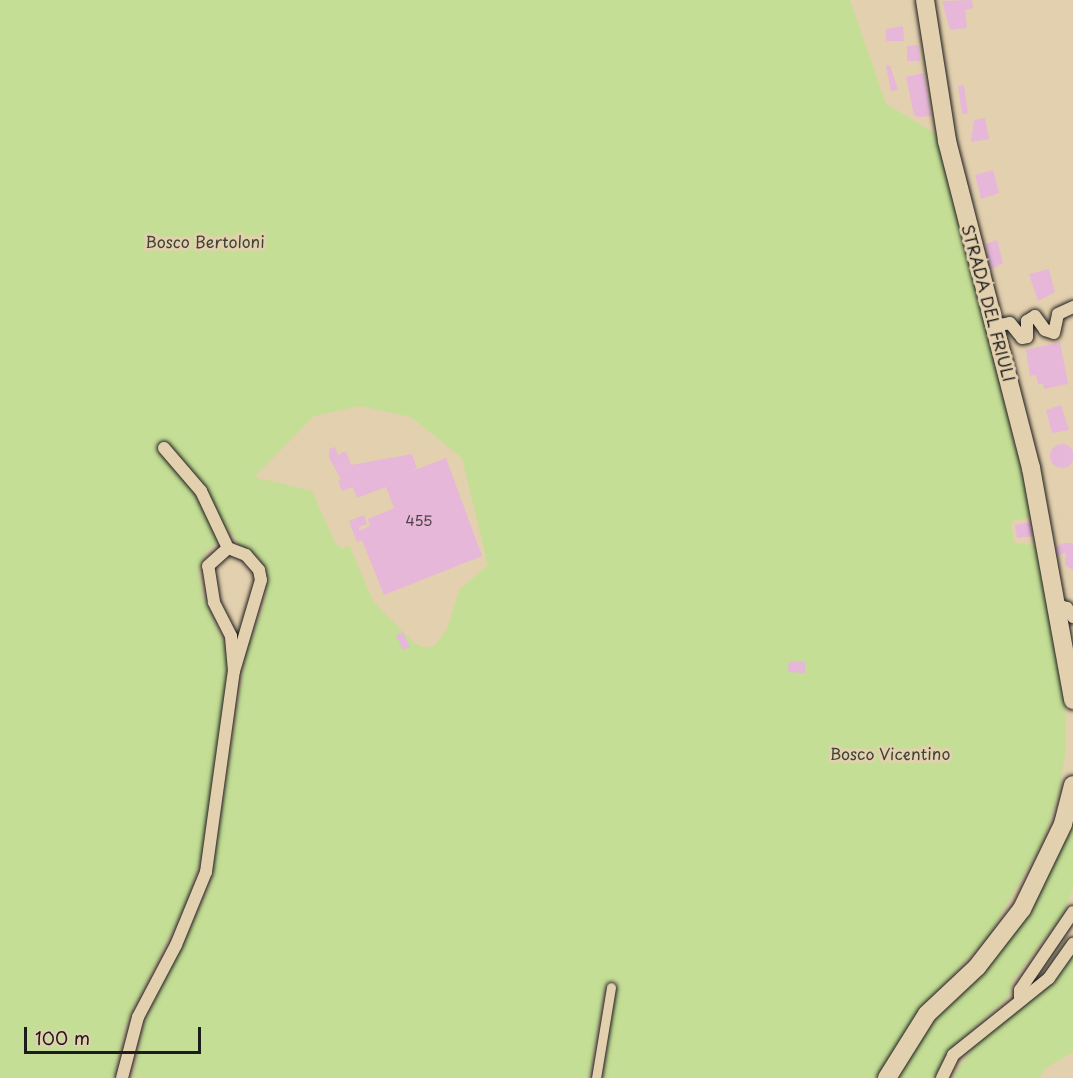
<!DOCTYPE html>
<style>
body{margin:0}
#map{position:relative;width:1073px;height:1078px;overflow:hidden;background:#e3d0ae;font-family:"Playpen Sans",sans-serif}
div>[style]{position:absolute}
.green>*{inset:0;background:#c4de95}
.building>*{inset:0;background:#e6b7d8}
.round{border-radius:50%}
.roads{filter:drop-shadow(0 0 2px #1c1c1c) drop-shadow(0 0 2px #1c1c1c)}
.pedestrian>*{height:9px;margin:-4.5px;padding:0 4.5px;transform-origin:4.5px;border-radius:4.5px;background:#e3d0ae}
.minor>*{height:12px;margin:-6px;padding:0 6px;transform-origin:6px;border-radius:6px;background:#e3d0ae}
.secondary>*{height:18px;margin:-9px;padding:0 9px;transform-origin:9px;border-radius:9px;background:#e3d0ae}
span{translate:-50% -50%;white-space:nowrap;text-align:center;line-height:1.15;-webkit-text-stroke:6px #e3d0ae;paint-order:stroke}
.number-label{font-size:14px;color:#4e434b}
.number-label span{-webkit-text-stroke-width:0}
.park-label{font-size:16px;color:#3e4334}
.street-label{font-size:16px;color:#1c1c1c}
.scale{position:absolute;left:24px;top:1027px;width:177px;height:27px;box-sizing:border-box;border:3px solid #1c1c1c;border-top:0;padding-left:8px;font-size:18px;line-height:21px;white-space:nowrap;color:#1c1c1c;-webkit-text-stroke:4px #e3d0ae;paint-order:stroke}
</style>
<div id="map">
<div class="green">
<i style="clip-path:polygon(evenodd,0 0,850px 0,886px 104px,938px 135px,1033px 517px,1011px 521px,1014px 543px,1037px 545px,1065px 702px,1066px 748px,1059px 793px,1043px 841px,988px 937px,919px 1011px,876px 1078px,603px 1078px,617px 979px,605px 985px,589px 1078px,133px 1078px,144px 1023px,210px 886px,246px 651px,264px 606px,268px 573px,260px 559px,239px 545px,229px 529px,217px 536px,218px 543px,206px 551px,199px 570px,202px 593px,226px 649px,229px 667px,203px 851px,188px 899px,125px 1025px,114px 1078px,0 1078px,0 0,360px 406px,411px 417px,462px 458px,488px 565px,459px 590px,447px 629px,434px 646px,426px 648px,414px 643px,373px 601px,349px 545px,342px 549px,335px 543px,312px 491px,254px 477px,314px 416px,360px 406px)"></i>
<i style="clip-path:polygon(1073px 814px,1073px 888px,1064px 912px,1013px 980px,1009px 996px,948px 1051px,934px 1078px,895px 1078px,926px 1028px,991px 961px)"></i>
<i style="clip-path:polygon(1073px 955px,1073px 1052px,1044px 1069px,1039px 1078px,952px 1078px,977px 1042px,1051px 983px)"></i>
</div>
<div class="building">
<i style="clip-path:polygon(972px 0,973px 8px,965px 10px,967px 28px,950px 30px,942px 1px)"></i>
<i style="clip-path:polygon(903px 26px,904px 41px,886px 41px,886px 29px)"></i>
<i style="clip-path:polygon(918px 45px,920px 61px,907px 61px,907px 46px)"></i>
<i style="clip-path:polygon(890px 65px,898px 90px,891px 91px,886px 66px)"></i>
<i style="clip-path:polygon(924px 73px,931px 116px,919px 117px,914px 115px,906px 77px)"></i>
<i style="clip-path:polygon(964px 85px,968px 113px,962px 114px,958px 86px)"></i>
<i style="clip-path:polygon(985px 118px,989px 139px,971px 142px,974px 120px)"></i>
<i style="clip-path:polygon(993px 170px,999px 193px,981px 199px,975px 175px)"></i>
<i style="clip-path:polygon(997px 240px,1003px 263px,990px 270px,986px 244px)"></i>
<i style="clip-path:polygon(1049px 269px,1055px 292px,1038px 301px,1029px 274px)"></i>
<i style="clip-path:polygon(1060px 342px,1068px 384px,1044px 389px,1043px 384px,1038px 384px,1036px 375px,1030px 376px,1026px 350px)"></i>
<i style="clip-path:polygon(1061px 405px,1069px 430px,1052px 433px,1046px 410px)"></i>
<i class="round" style="left:1050px;top:444px;width:24px;height:24px"></i>
<i style="clip-path:polygon(335px 447px,338px 455px,346px 451px,351px 465px,412px 454px,417px 468px,410px 472px,446px 458px,482px 556px,384px 595px,362px 540px,357px 542px,349px 521px,364px 515px,367px 524px,359px 527px,359px 531px,370px 526px,368px 519px,394px 508px,386px 487px,357px 498px,353px 487px,342px 491px,338px 481px,341px 479px,329px 458px,329px 449px)"></i>
<i style="clip-path:polygon(1031px 522px,1033px 536px,1017px 538px,1015px 525px)"></i>
<i style="clip-path:polygon(1065px 543px,1073px 543px,1073px 570px,1065px 565px,1066px 553px,1058px 555px,1056px 546px)"></i>
<i style="clip-path:polygon(403px 632px,410px 647px,403px 650px,396px 635px)"></i>
<i style="clip-path:polygon(789px 661px,805px 662px,805px 673px,788px 672px)"></i>
</div>
<div class="roads">
<div class="pedestrian">
<i style="left:596px;top:1078px;width:92px;rotate:-80.6deg"></i>
</div>
<div class="minor">
<i style="left:995px;top:326px;width:15px;rotate:-11deg"></i>
<i style="left:1010px;top:323px;width:19px;rotate:51deg"></i>
<i style="left:1022px;top:338px;width:5px;rotate:-11deg"></i>
<i style="left:1027px;top:337px;width:16px;rotate:-90deg"></i>
<i style="left:1027px;top:321px;width:9px;rotate:-32deg"></i>
<i style="left:1035px;top:316px;width:17px;rotate:54deg"></i>
<i style="left:1045px;top:330px;width:9px;rotate:18deg"></i>
<i style="left:1054px;top:333px;width:19px;rotate:-78deg"></i>
<i style="left:1058px;top:314px;width:17px;rotate:-25deg"></i>
<i style="left:164px;top:448px;width:57px;rotate:49.3deg"></i>
<i style="left:201px;top:491px;width:63px;rotate:64.7deg"></i>
<i style="left:1057px;top:605px;width:10px;rotate:17deg"></i>
<i style="left:1067px;top:608px;width:11px;rotate:56deg"></i>
<i style="left:1020px;top:1000px;width:10px;rotate:-90deg"></i>
<i style="left:1020px;top:990px;width:94px;rotate:-55.8deg"></i>
<i style="left:122px;top:1078px;width:63px;rotate:-75.3deg"></i>
<i style="left:138px;top:1017px;width:81px;rotate:-62.2deg"></i>
<i style="left:176px;top:945px;width:79px;rotate:-67.7deg"></i>
<i style="left:206px;top:872px;width:203px;rotate:-82.1deg"></i>
<i style="left:234px;top:671px;width:35px;rotate:-95deg"></i>
<i style="left:231px;top:636px;width:38px;rotate:-117deg"></i>
<i style="left:214px;top:602px;width:36px;rotate:-99deg"></i>
<i style="left:208px;top:566px;width:27px;rotate:-42deg"></i>
<i style="left:228px;top:548px;width:19px;rotate:21deg"></i>
<i style="left:246px;top:555px;width:20px;rotate:49deg"></i>
<i style="left:259px;top:570px;width:10px;rotate:79deg"></i>
<i style="left:261px;top:580px;width:95px;rotate:106.5deg"></i>
<i style="left:942px;top:1078px;width:25px;rotate:-64deg"></i>
<i style="left:953px;top:1055px;width:123px;rotate:-38.7deg"></i>
<i style="left:1049px;top:978px;width:42px;rotate:-54.8deg"></i>
</div>
<div class="secondary">
<i style="left:925px;top:0;width:143px;rotate:81.1deg"></i>
<i style="left:947px;top:141px;width:338px;rotate:75.6deg"></i>
<i style="left:1031px;top:468px;width:236px;rotate:79.7deg"></i>
<i style="left:887px;top:1078px;width:75px;rotate:-58deg"></i>
<i style="left:927px;top:1014px;width:69px;rotate:-43.2deg"></i>
<i style="left:977px;top:967px;width:73px;rotate:-52.2deg"></i>
<i style="left:1022px;top:909px;width:94px;rotate:-64.2deg"></i>
<i style="left:1063px;top:824px;width:40px;rotate:-75.6deg"></i>
</div>
</div>
<div class="number-label">
<span style="left:419px;top:521px">455</span>
</div>
<div class="park-label">
<span style="left:205px;top:241px">Bosco Bertoloni</span>
<span style="left:890px;top:753px">Bosco Vicentino</span>
</div>
<div class="street-label">
<span style="left:989px;top:303px;rotate:75deg">STRADA DEL FRIULI</span>
</div>
<div class="scale">100 m</div>
</div>
